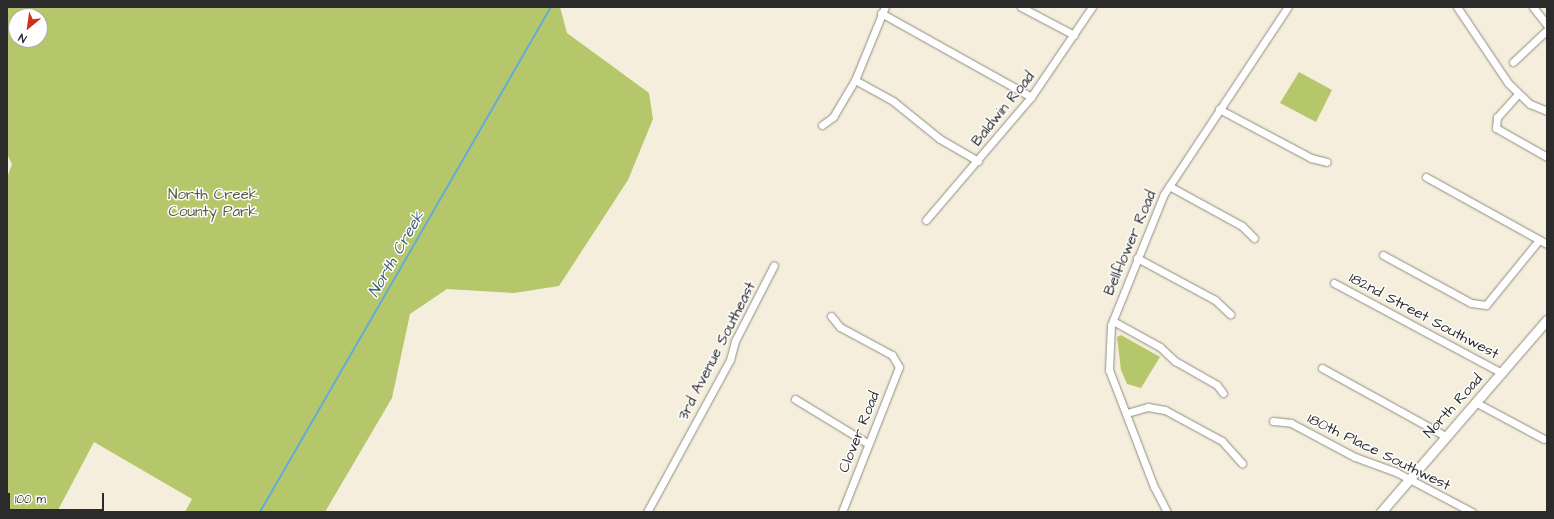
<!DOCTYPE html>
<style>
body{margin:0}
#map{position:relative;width:1554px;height:519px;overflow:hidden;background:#f6eedc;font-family:"Architects Daughter",sans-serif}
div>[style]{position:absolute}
.green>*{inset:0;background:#b5c76a}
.stream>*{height:2px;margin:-1px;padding:0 1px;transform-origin:1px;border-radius:1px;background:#62acda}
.roads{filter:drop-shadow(0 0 1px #908c84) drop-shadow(0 0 1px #908c84)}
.minor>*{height:7px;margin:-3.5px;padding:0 3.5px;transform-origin:3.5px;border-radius:3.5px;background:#fff}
.tertiary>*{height:9px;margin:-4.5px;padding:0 4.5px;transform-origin:4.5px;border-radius:4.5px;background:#fff}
span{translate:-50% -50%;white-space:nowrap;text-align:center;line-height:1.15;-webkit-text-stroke:3px #fff;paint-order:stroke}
.street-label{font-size:15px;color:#2b2b2b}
.park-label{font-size:15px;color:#545a3e}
.water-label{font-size:16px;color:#415f71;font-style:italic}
.frame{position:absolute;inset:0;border:8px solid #2b2b2b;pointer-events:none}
.north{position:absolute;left:8px;top:8px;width:40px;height:40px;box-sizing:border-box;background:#fff;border:1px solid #aaa;border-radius:50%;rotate:209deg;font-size:11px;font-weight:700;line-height:16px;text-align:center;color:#2b2b2b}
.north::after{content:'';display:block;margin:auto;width:14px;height:18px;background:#c8321e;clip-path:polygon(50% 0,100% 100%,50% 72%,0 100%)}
.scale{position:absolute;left:8px;top:493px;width:96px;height:18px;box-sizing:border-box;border:2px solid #2b2b2b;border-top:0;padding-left:5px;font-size:12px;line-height:14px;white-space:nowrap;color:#2b2b2b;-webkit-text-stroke:3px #fff;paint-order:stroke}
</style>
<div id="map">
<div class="green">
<i style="clip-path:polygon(evenodd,7px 7px,560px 7px,567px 33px,649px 93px,653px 119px,628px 180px,559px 286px,514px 293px,447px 289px,410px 314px,392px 398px,325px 512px,185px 512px,192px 499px,94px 442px,57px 512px,7px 512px,7px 178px,12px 164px,7px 154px,7px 7px,16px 16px,40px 16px,40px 40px,16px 40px,16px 16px)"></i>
<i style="clip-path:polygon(1299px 72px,1332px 90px,1316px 122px,1280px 103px)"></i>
<i style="clip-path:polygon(1121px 335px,1160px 357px,1141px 388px,1127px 384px,1121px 370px,1117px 337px)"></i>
</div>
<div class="stream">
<i style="left:260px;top:512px;width:583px;rotate:-60.05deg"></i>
</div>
<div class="roads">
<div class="minor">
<i style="left:1021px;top:7px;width:60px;rotate:27.8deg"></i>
<i style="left:1457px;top:7px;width:92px;rotate:56.1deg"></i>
<i style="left:1508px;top:83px;width:30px;rotate:44deg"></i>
<i style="left:1530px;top:104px;width:18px;rotate:22deg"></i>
<i style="left:1533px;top:7px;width:23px;rotate:52deg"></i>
<i style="left:881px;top:13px;width:172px;rotate:29.2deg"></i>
<i style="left:1513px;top:62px;width:47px;rotate:-43.3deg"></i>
<i style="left:855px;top:80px;width:43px;rotate:28.9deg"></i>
<i style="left:893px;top:101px;width:60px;rotate:39deg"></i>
<i style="left:940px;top:139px;width:44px;rotate:30.1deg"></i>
<i style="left:1518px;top:94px;width:31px;rotate:132deg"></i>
<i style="left:1497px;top:117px;width:11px;rotate:95deg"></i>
<i style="left:1496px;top:128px;width:59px;rotate:29.6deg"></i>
<i style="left:1219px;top:109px;width:104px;rotate:28deg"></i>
<i style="left:1311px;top:158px;width:16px;rotate:14deg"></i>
<i style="left:822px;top:125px;width:14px;rotate:-36deg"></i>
<i style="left:833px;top:117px;width:43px;rotate:-59.3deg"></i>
<i style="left:855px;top:80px;width:79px;rotate:-67.7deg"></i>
<i style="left:1426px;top:177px;width:138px;rotate:29deg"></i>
<i style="left:1169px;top:186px;width:83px;rotate:28.7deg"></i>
<i style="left:1242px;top:226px;width:17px;rotate:45deg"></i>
<i style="left:926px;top:220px;width:162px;rotate:-49.5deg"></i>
<i style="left:1031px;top:97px;width:109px;rotate:-55.9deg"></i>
<i style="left:1383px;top:255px;width:100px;rotate:28.6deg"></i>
<i style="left:1471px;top:303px;width:15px;rotate:8deg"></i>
<i style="left:1486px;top:305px;width:84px;rotate:-50.8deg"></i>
<i style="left:1137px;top:258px;width:89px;rotate:28.3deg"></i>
<i style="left:1215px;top:300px;width:21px;rotate:43deg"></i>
<i style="left:1334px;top:283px;width:191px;rotate:28.2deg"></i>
<i style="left:831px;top:316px;width:14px;rotate:51deg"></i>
<i style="left:840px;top:327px;width:59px;rotate:28.3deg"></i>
<i style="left:892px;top:355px;width:14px;rotate:60deg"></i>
<i style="left:899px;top:367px;width:156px;rotate:111.5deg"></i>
<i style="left:1113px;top:321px;width:54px;rotate:29deg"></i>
<i style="left:1160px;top:347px;width:21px;rotate:43deg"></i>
<i style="left:1175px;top:361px;width:48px;rotate:29.7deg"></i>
<i style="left:1217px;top:385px;width:10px;rotate:53deg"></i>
<i style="left:1322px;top:368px;width:141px;rotate:28.9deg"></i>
<i style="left:795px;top:399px;width:84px;rotate:31.4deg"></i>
<i style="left:1475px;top:402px;width:78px;rotate:28.2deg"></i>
<i style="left:1127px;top:413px;width:22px;rotate:-16deg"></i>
<i style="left:1148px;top:407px;width:17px;rotate:10deg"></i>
<i style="left:1165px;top:410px;width:65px;rotate:28.5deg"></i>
<i style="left:1222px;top:441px;width:30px;rotate:48deg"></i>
<i style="left:1273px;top:421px;width:18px;rotate:6deg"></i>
<i style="left:1291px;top:423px;width:72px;rotate:28deg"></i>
<i style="left:1355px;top:457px;width:44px;rotate:20.1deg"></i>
<i style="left:1396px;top:472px;width:86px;rotate:27.8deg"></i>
<i style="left:647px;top:512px;width:173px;rotate:-61.4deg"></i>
<i style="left:730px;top:360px;width:20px;rotate:-75deg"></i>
<i style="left:735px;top:341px;width:85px;rotate:-62.8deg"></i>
<i style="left:1167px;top:512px;width:28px;rotate:-117deg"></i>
<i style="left:1154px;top:487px;width:125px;rotate:-111deg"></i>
<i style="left:1109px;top:370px;width:45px;rotate:-87.5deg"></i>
<i style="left:1111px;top:325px;width:141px;rotate:-68deg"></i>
<i style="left:1164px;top:194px;width:224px;rotate:-56.5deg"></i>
</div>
<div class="tertiary">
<i style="left:1381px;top:512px;width:254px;rotate:-49.2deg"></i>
</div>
</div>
<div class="street-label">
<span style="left:1003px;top:109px;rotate:-51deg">Baldwin Road</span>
<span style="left:1130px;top:243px;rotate:-67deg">Bellflower Road</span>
<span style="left:1424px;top:316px;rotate:28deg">182nd Street Southwest</span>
<span style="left:717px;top:351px;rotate:-63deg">3rd Avenue Southeast</span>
<span style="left:1453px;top:406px;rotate:-48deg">North Road</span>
<span style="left:859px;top:432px;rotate:-68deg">Clover Road</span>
<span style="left:1379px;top:452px;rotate:26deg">180th Place Southwest</span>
</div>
<div class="park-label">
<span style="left:213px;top:203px">North Creek<br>County Park</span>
</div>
<div class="water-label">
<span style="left:396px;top:254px;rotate:-60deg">North Creek</span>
</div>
<div class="frame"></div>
<div class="north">N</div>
<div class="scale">100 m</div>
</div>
